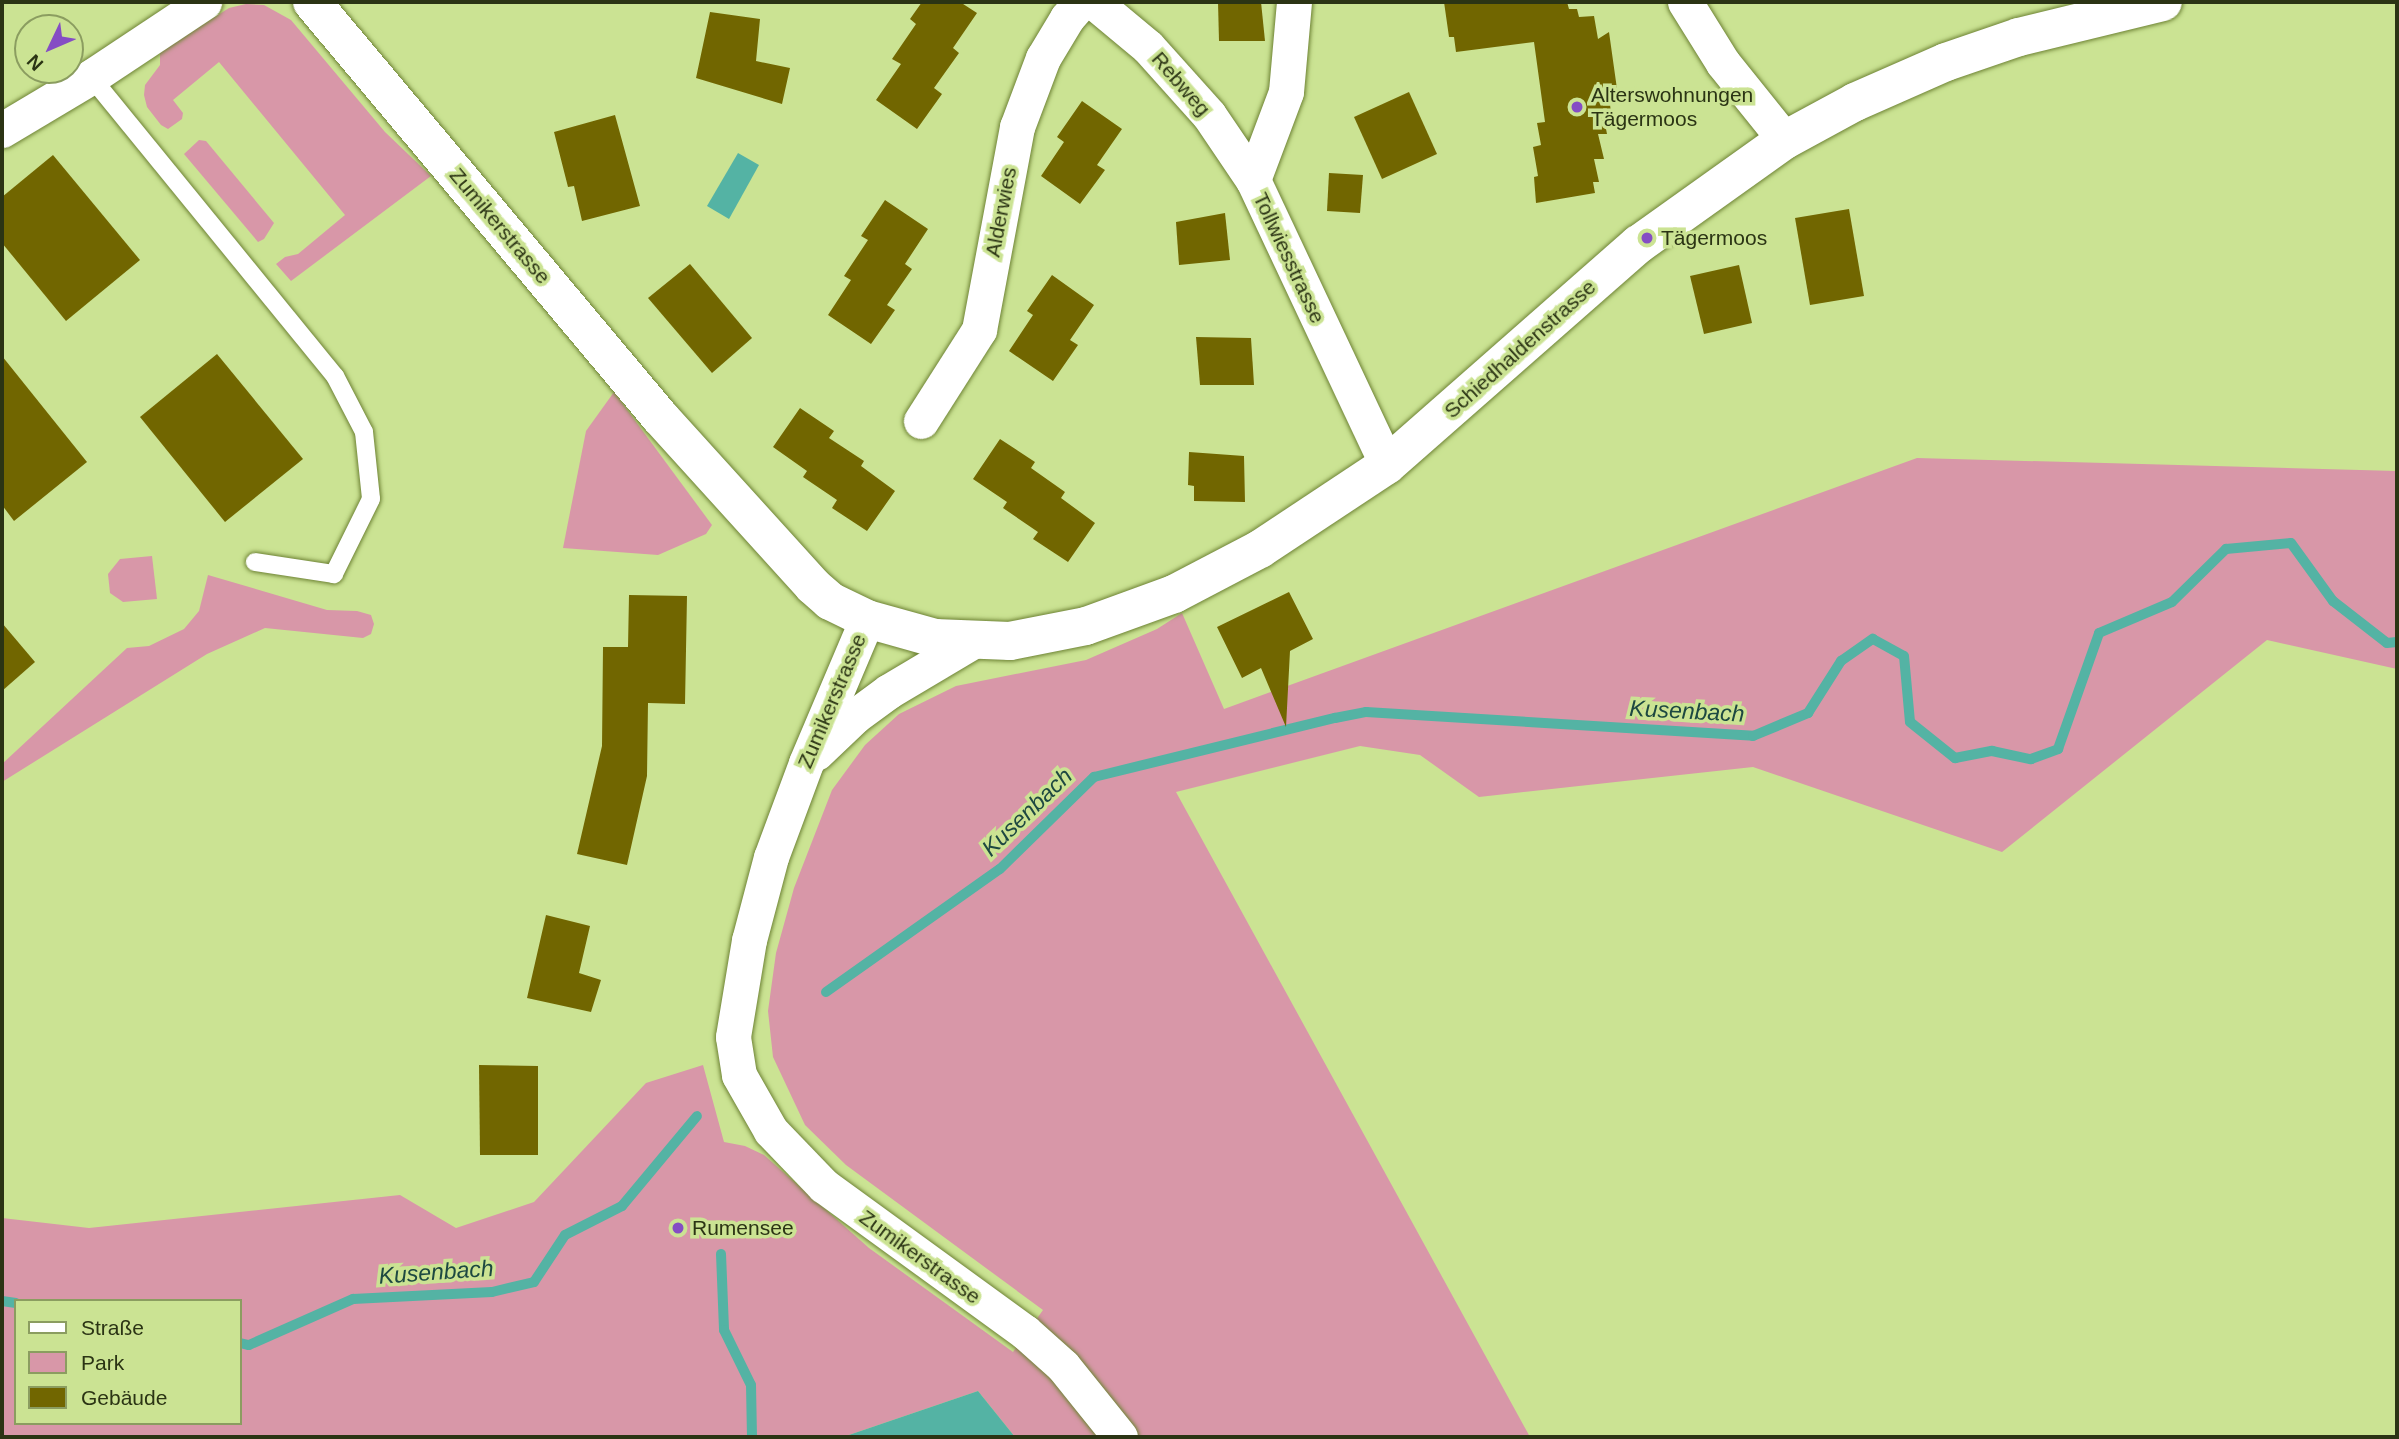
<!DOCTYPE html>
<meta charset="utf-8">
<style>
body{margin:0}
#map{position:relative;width:2399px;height:1439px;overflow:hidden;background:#cbe393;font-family:Arial,sans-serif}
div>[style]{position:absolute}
.green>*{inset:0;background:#d897a8}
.water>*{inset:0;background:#54b3a4}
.stream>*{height:10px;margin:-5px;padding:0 5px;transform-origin:5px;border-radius:5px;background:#54b3a4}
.building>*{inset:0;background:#716600}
.roads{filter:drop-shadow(0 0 2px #6e8335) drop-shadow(0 0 2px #6e8335)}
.service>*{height:18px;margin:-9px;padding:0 9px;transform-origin:9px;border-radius:9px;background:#fff}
.minor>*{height:35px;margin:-17.5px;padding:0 17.5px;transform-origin:17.5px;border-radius:17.5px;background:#fff}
.secondary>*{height:38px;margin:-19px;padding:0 19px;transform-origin:19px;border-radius:19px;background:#fff}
.dots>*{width:19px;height:19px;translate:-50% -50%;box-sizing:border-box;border:4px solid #cbe393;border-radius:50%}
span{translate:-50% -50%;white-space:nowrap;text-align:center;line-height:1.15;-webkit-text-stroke:7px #cbe393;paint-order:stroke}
.street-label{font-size:21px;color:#2b3414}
.poi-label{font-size:21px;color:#2b3414}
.left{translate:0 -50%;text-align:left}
.water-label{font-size:23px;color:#1d4841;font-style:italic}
.frame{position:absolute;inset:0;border:4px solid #2b3414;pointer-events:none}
.legend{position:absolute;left:14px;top:1299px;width:228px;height:126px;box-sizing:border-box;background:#cbe393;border:2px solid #8b9d60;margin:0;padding:9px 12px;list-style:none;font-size:21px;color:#2b3414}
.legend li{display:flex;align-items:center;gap:14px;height:35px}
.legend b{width:35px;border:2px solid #8b9d60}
.north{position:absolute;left:14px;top:14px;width:70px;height:70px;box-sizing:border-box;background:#cbe393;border:2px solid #8b9d60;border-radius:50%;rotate:226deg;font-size:19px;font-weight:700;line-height:28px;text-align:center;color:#2b3414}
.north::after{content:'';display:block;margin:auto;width:24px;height:32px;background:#854dc4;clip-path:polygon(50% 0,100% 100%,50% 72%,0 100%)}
</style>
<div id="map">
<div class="green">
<i style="clip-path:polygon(246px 4px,264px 5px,291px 20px,385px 132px,431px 176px,291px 281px,276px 264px,285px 257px,298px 254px,345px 215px,219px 62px,173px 100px,183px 113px,182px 119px,168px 129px,161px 125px,147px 107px,144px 95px,145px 85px,160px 65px,160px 52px,229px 8px)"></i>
<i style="clip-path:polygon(199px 140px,206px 141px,274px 223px,264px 239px,258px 242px,184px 154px)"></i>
<i style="clip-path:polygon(614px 392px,712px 525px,706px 534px,658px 555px,563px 548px,586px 431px)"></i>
<i style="clip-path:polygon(evenodd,1917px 458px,2397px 471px,2397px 669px,2267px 640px,2002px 852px,1753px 767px,1479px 797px,1420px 755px,1360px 746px,1176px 792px,1530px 1437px,1015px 1437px,978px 1391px,843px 1437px,2px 1437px,2px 1218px,89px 1228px,400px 1195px,456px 1228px,534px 1202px,646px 1083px,703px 1065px,724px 1142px,745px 1146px,764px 1155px,869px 1248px,1013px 1352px,1043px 1310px,846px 1165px,805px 1125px,773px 1057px,768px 1011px,776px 953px,794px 888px,832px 790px,865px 745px,899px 714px,956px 686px,1086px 660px,1157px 629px,1182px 613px,1224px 709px,1917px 458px,16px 1301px,240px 1301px,240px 1423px,16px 1423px,16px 1301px)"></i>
<i style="clip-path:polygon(152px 556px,157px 599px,123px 602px,110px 593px,108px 574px,120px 559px)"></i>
<i style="clip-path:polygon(208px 575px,327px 610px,357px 611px,371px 615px,374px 624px,371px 634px,363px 638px,265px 628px,207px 654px,2px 782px,2px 764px,127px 648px,149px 646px,184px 629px,199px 611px)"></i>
</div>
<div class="water">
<i style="clip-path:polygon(738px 153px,759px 165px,729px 219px,707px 206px)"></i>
<i style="clip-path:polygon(978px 1391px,1015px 1437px,843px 1437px)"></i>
</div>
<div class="stream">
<i style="left:826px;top:992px;width:213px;rotate:-35.3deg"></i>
<i style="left:1000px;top:869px;width:132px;rotate:-44.4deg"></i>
<i style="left:1094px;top:777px;width:248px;rotate:-13.8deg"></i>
<i style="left:1335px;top:718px;width:32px;rotate:-11deg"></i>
<i style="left:1366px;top:712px;width:388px;rotate:3.5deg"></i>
<i style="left:1753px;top:736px;width:60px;rotate:-22.7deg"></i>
<i style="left:1808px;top:713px;width:62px;rotate:-57.6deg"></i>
<i style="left:1841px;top:661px;width:39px;rotate:-35deg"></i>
<i style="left:1873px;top:639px;width:35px;rotate:29deg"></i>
<i style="left:1904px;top:656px;width:66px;rotate:84.8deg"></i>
<i style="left:1910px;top:722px;width:58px;rotate:38.7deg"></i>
<i style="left:1955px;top:758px;width:38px;rotate:-11deg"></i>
<i style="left:1992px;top:751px;width:40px;rotate:12deg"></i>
<i style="left:2031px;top:759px;width:29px;rotate:-20deg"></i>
<i style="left:2058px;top:749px;width:123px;rotate:-70.5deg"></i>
<i style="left:2099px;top:633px;width:79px;rotate:-23deg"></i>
<i style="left:2172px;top:602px;width:76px;rotate:-44.5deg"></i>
<i style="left:2226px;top:549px;width:65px;rotate:-5.3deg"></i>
<i style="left:2291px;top:543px;width:72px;rotate:54.1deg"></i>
<i style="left:2333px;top:601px;width:68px;rotate:37.9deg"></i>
<i style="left:2387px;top:643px;width:10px;rotate:-6deg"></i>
<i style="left:721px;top:1254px;width:76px;rotate:87.7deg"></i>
<i style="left:724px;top:1330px;width:61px;rotate:63.9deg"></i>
<i style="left:751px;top:1385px;width:52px;rotate:88.9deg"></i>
<i style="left:2px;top:1301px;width:14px;rotate:8deg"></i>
<i style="left:240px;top:1343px;width:9px;rotate:13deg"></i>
<i style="left:249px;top:1345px;width:114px;rotate:-23.9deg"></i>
<i style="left:353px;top:1299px;width:139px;rotate:-2.9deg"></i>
<i style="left:492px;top:1292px;width:43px;rotate:-13.4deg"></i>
<i style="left:534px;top:1282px;width:56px;rotate:-56.6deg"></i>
<i style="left:565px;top:1235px;width:64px;rotate:-27deg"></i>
<i style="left:622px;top:1206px;width:117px;rotate:-50.2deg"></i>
</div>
<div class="building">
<i style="clip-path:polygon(922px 2px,960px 2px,977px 13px,953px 48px,959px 53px,934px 88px,942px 94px,917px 129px,876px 100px,901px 64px,892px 59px,916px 24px,910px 19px)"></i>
<i style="clip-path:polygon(1218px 2px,1261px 2px,1265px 41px,1219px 41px)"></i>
<i style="clip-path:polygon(1444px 2px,1567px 2px,1569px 9px,1577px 9px,1579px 17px,1594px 16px,1598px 39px,1609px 32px,1617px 89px,1608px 90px,1611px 112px,1603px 113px,1607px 134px,1598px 134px,1604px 159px,1594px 159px,1599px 182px,1593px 182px,1595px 193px,1536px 203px,1534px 177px,1538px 176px,1533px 147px,1541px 145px,1537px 123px,1545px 122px,1534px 42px,1456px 52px,1454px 37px,1449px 37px)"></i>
<i style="clip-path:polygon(710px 12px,760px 19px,756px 61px,790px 68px,782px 104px,696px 78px)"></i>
<i style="clip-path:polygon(1409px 92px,1437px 154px,1382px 179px,1354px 117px)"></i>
<i style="clip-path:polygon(1082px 101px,1122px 129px,1097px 165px,1105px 170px,1080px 204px,1041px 176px,1064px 142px,1057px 137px)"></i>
<i style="clip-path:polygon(615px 115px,640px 206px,582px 221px,574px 186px,568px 187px,554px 132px)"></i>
<i style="clip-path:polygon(53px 155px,140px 260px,66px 321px,2px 243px,2px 197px)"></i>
<i style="clip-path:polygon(1329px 173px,1363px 175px,1360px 213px,1327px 211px)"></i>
<i style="clip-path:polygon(885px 200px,928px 229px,905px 264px,912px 269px,887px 305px,895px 310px,871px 344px,828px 315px,851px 280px,844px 276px,868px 240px,861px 236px)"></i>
<i style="clip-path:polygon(1849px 209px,1864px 296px,1810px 305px,1795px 218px)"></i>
<i style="clip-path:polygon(1225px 213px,1230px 260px,1179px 265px,1176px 222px)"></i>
<i style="clip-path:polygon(690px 264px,752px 338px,712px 373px,648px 298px)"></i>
<i style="clip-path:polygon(1739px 265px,1752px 323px,1704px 334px,1690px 276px)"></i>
<i style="clip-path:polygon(1052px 275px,1094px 305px,1070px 340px,1078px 345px,1053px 381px,1009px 351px,1033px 315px,1027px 311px)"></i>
<i style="clip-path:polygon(1196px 337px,1251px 338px,1254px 385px,1200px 385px)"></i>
<i style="clip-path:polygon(217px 354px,303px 459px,225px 522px,140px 417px)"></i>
<i style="clip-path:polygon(2px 356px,87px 462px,14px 521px,2px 505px)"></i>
<i style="clip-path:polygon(800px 408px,834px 431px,829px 438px,864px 461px,861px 466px,895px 491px,867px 531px,832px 508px,837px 500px,803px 477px,807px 471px,773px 447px)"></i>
<i style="clip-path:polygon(1000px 439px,1035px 462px,1031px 468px,1065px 492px,1061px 498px,1095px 523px,1068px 562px,1033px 539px,1038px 532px,1003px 508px,1007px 502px,973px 479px)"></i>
<i style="clip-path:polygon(1189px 452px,1244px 456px,1245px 502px,1194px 501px,1194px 486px,1188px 485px)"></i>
<i style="clip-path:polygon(1289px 592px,1313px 639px,1290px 651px,1286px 727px,1261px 668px,1242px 678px,1217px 627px)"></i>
<i style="clip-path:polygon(629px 595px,687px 596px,685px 704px,648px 703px,647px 776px,627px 865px,577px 854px,602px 746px,603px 647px,628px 647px)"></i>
<i style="clip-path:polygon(2px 623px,35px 662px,2px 691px)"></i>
<i style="clip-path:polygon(546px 915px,590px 926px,579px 973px,601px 980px,591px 1012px,527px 998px)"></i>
<i style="clip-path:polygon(479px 1065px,538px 1066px,538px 1155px,480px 1155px)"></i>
</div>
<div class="roads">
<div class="service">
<i style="left:91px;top:77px;width:386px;rotate:50.8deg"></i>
<i style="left:335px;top:376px;width:63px;rotate:62.6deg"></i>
<i style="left:364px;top:432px;width:67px;rotate:84deg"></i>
<i style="left:371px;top:499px;width:84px;rotate:116.3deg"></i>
<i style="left:334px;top:574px;width:80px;rotate:-171.4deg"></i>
</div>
<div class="minor">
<i style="left:1094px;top:2px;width:70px;rotate:39.8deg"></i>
<i style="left:1148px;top:47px;width:91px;rotate:48.1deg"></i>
<i style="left:1209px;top:115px;width:78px;rotate:55.9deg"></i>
<i style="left:1294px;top:2px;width:90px;rotate:95.1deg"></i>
<i style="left:1286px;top:92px;width:94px;rotate:110.6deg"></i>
<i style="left:1253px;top:180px;width:315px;rotate:64.8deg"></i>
<i style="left:1685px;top:2px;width:72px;rotate:58.1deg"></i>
<i style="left:1723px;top:63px;width:99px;rotate:51.2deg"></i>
<i style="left:2px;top:130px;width:104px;rotate:-30.8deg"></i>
<i style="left:91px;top:77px;width:136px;rotate:-33.6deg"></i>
<i style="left:921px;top:421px;width:108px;rotate:-57.5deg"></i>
<i style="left:979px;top:330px;width:207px;rotate:-79.4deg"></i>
<i style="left:1017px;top:127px;width:74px;rotate:-69.4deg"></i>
<i style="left:1043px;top:58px;width:47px;rotate:-59deg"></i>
<i style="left:1067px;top:18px;width:21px;rotate:-49deg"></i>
<i style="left:867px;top:619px;width:156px;rotate:113deg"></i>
<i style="left:806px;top:763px;width:100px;rotate:110.4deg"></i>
<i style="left:771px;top:857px;width:86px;rotate:104.8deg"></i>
<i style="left:749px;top:940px;width:98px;rotate:99.4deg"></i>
<i style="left:733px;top:1037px;width:38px;rotate:81deg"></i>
<i style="left:739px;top:1075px;width:64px;rotate:60.3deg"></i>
<i style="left:771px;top:1131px;width:76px;rotate:46.1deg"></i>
<i style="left:824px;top:1186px;width:248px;rotate:36deg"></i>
<i style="left:1025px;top:1332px;width:51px;rotate:41.8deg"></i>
<i style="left:1063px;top:1366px;width:91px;rotate:51.2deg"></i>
<i style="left:816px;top:753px;width:54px;rotate:-43.5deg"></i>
<i style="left:855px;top:716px;width:42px;rotate:-36.3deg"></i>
<i style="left:889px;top:691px;width:100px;rotate:-30.7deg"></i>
</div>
<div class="secondary">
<i style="left:312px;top:2px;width:542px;rotate:50.02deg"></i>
<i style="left:660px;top:417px;width:228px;rotate:47.8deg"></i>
<i style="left:813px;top:586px;width:23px;rotate:41deg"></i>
<i style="left:830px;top:601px;width:41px;rotate:25.9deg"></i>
<i style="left:867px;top:619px;width:71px;rotate:15.6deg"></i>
<i style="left:935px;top:638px;width:75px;rotate:2.3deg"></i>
<i style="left:1010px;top:641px;width:77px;rotate:-11.2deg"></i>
<i style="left:1086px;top:626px;width:94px;rotate:-20deg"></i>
<i style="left:1174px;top:594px;width:97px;rotate:-27.6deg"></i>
<i style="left:1260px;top:549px;width:152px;rotate:-33.5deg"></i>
<i style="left:1387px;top:465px;width:335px;rotate:-41.3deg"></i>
<i style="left:1639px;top:244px;width:179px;rotate:-35.5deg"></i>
<i style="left:1785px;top:140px;width:80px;rotate:-28.5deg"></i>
<i style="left:1855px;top:102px;width:99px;rotate:-23.7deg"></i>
<i style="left:1946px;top:62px;width:77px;rotate:-18.9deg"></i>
<i style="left:2019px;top:37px;width:148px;rotate:-13.7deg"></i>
</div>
</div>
<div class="dots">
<i style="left:1577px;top:107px;background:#854dc4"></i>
<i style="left:1647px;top:238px;background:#854dc4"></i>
<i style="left:678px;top:1228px;background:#854dc4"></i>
</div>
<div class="street-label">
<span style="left:1181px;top:84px;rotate:49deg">Rebweg</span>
<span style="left:1001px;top:212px;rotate:-79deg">Alderwies</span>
<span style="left:500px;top:226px;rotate:50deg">Zumikerstrasse</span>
<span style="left:1289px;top:258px;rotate:65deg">Tollwiesstrasse</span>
<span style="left:1520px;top:349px;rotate:-42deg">Schiedhaldenstrasse</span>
<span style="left:832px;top:701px;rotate:-67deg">Zumikerstrasse</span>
<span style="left:920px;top:1257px;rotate:36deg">Zumikerstrasse</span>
</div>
<div class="poi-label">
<span class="left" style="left:1591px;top:107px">Alterswohnungen<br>Tägermoos</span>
<span class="left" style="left:1661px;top:238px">Tägermoos</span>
<span class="left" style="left:692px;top:1228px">Rumensee</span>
</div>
<div class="water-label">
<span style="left:1687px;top:711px;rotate:3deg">Kusenbach</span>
<span style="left:1027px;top:812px;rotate:-44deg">Kusenbach</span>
<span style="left:436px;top:1272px;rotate:-4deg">Kusenbach</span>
</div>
<div class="frame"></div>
<ul class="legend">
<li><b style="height:9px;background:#fff"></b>Straße</li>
<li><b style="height:19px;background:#d897a8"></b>Park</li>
<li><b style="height:19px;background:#716600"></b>Gebäude</li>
</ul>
<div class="north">N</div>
</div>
